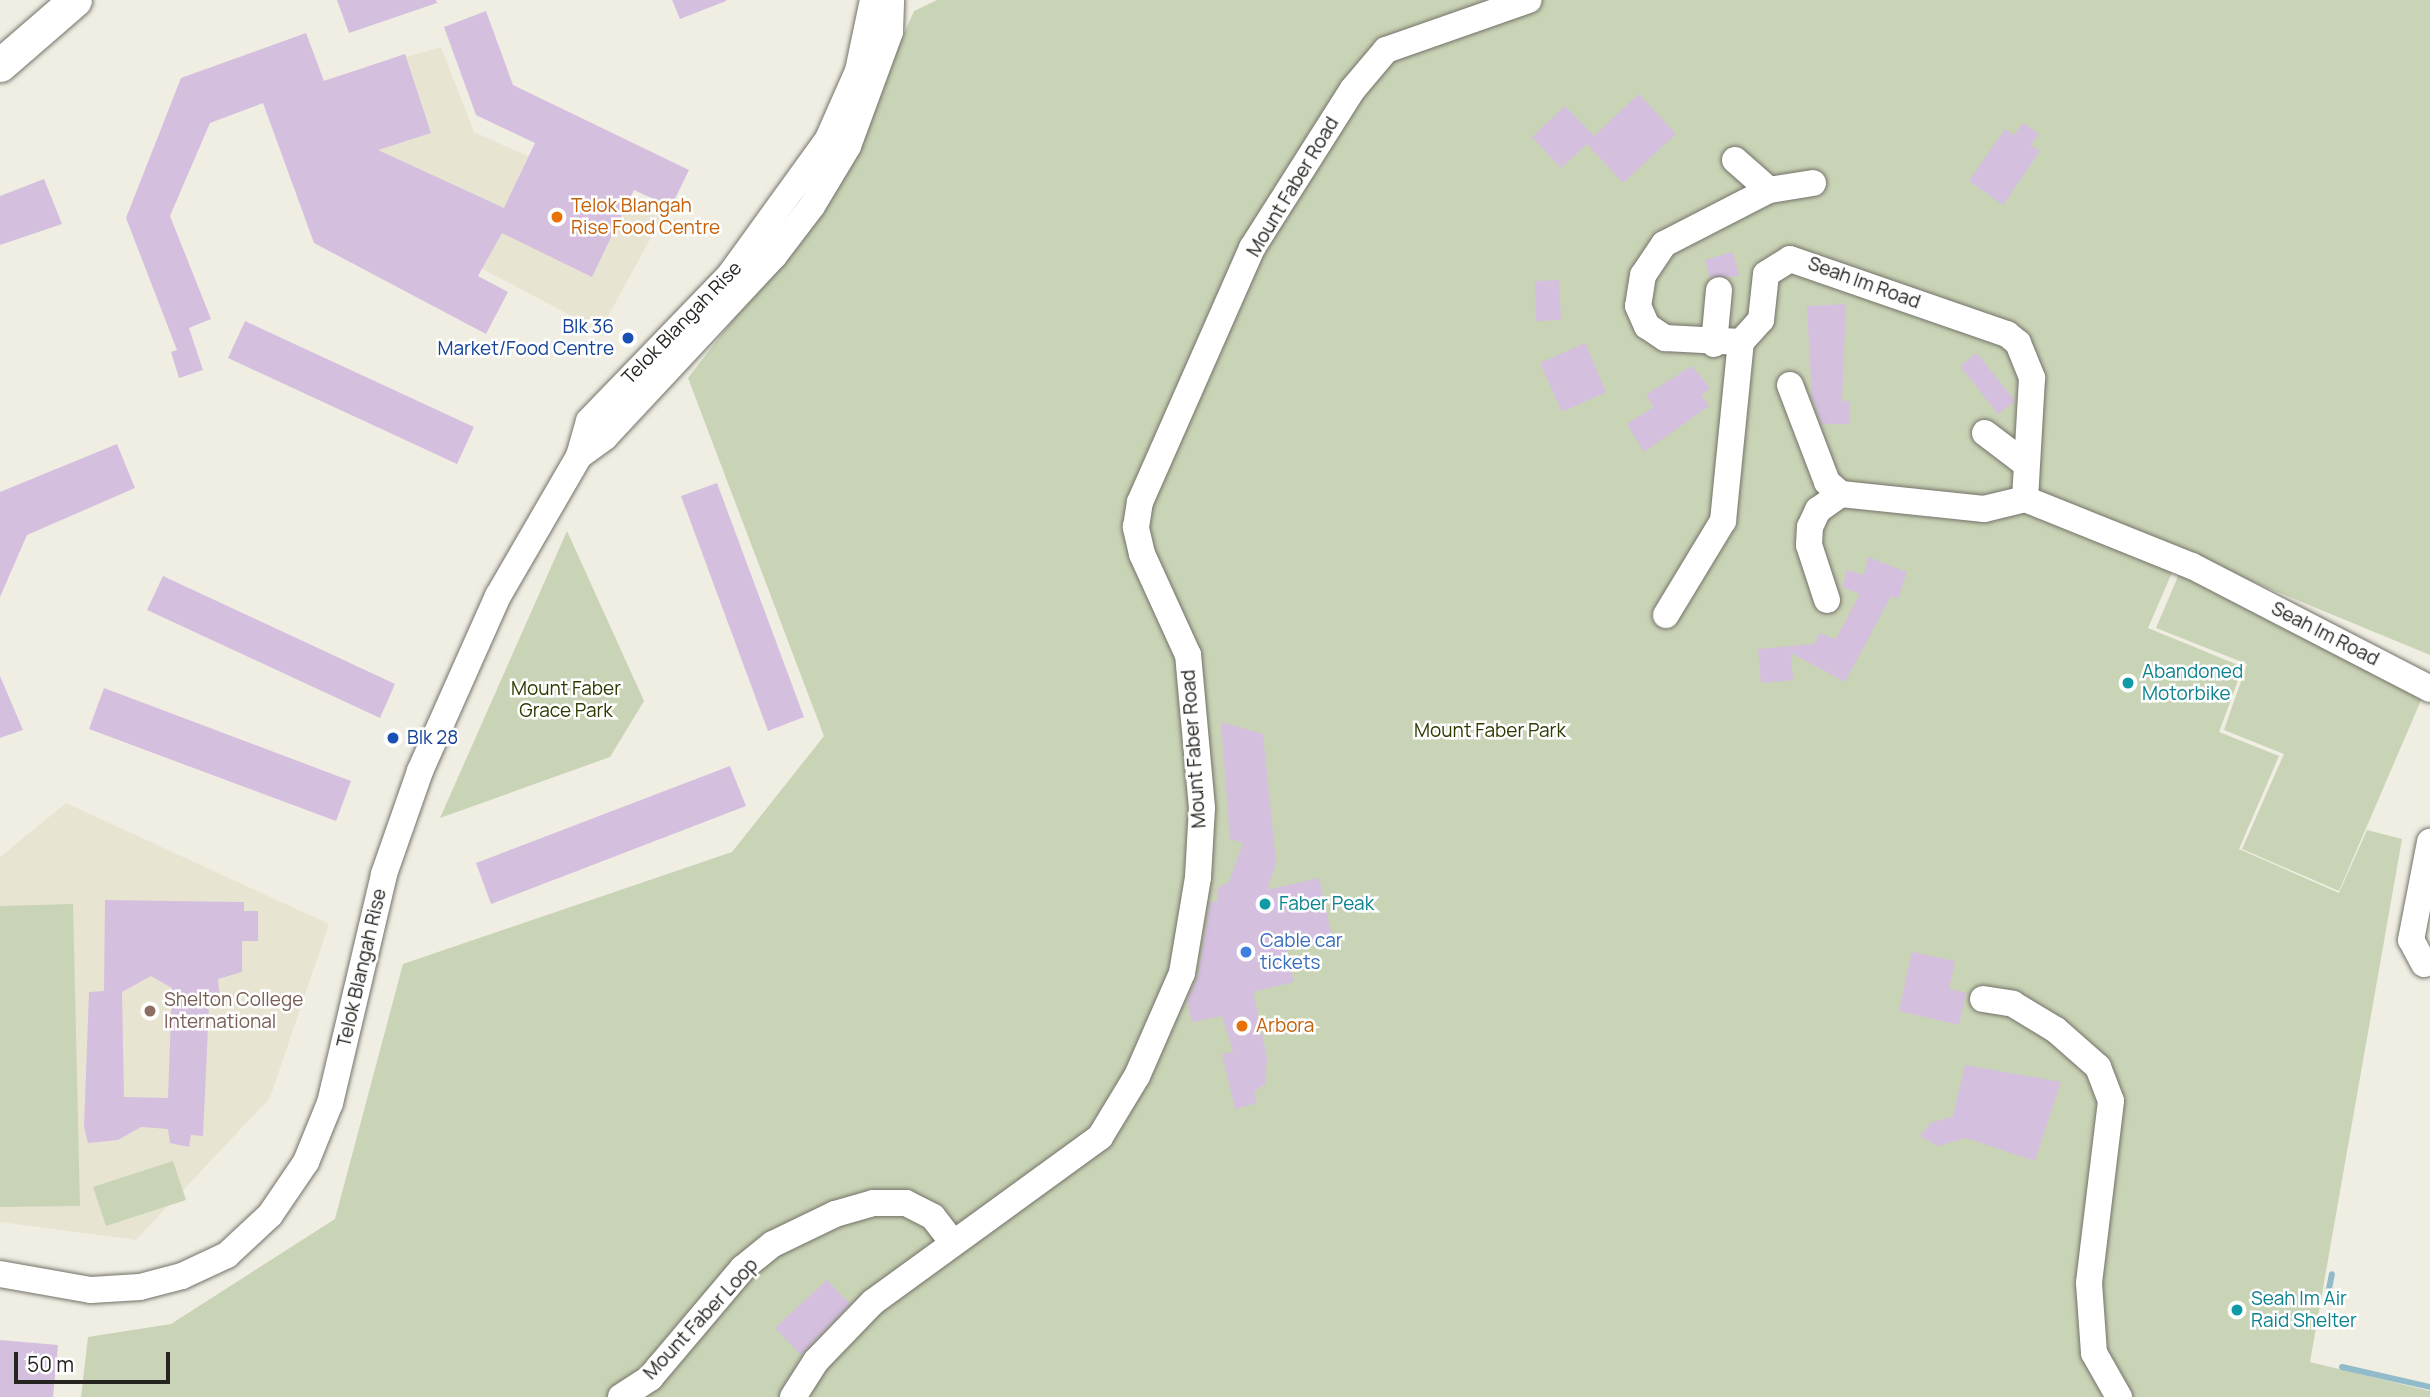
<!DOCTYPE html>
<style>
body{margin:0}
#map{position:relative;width:2430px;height:1397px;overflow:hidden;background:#f0eee3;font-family:Manrope,sans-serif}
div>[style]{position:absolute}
.built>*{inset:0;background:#e8e4d2}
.green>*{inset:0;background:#c9d3b5}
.stream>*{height:6px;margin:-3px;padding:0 3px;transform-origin:3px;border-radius:3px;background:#91bacb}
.building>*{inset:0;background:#d5bfdf}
.roads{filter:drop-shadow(0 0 2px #747269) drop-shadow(0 0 2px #747269)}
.minor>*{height:26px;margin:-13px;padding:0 13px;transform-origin:13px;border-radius:13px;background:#fff}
.major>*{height:33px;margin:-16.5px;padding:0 16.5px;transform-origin:16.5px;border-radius:16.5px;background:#fff}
.dots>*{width:19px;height:19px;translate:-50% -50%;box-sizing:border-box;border:4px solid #fff;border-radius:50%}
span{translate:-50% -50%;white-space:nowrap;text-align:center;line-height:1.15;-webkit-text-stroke:5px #fff;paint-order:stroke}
.street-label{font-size:19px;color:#252420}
.food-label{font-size:19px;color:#c56008}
.left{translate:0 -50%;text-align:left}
.transit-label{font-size:19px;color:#164399}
.right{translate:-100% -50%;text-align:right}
.culture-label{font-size:19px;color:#0d838f}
.park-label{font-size:19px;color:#2d3a00}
.shop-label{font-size:19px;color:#366cbe}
.education-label{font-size:19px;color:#785e54}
.scale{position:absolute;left:14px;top:1352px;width:156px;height:32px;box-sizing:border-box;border:4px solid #252420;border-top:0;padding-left:9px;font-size:21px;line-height:24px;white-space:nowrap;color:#252420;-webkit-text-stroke:5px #fff;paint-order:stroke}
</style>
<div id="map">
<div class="built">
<i style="clip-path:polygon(441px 47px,474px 132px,662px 217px,600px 331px,358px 203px,324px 80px)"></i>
<i style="clip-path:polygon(66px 803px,329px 924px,270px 1098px,136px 1240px,0 1222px,0 857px)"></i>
</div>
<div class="green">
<i style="clip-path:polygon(937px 0,2430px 0,2430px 655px,2181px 552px,2148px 628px,2243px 667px,2219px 732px,2279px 756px,2239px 849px,2339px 893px,2367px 830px,2402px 839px,2310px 1362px,2430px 1391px,2430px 1397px,81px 1397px,88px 1337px,171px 1324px,335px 1219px,403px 964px,732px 852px,824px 736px,688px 378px,837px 185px,914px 11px)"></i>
<i style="clip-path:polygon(567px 531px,644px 701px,610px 757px,440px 818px)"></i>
<i style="clip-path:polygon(2179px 574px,2428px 684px,2339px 891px,2242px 849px,2284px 754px,2224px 730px,2247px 664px,2156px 628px)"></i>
<i style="clip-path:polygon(73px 904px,80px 1206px,0 1207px,0 906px)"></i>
<i style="clip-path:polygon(173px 1161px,186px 1200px,106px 1226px,93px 1187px)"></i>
</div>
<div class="stream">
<i style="left:2329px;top:1289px;width:15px;rotate:-79deg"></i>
<i style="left:2342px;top:1367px;width:90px;rotate:12.8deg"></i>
</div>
<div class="building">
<i style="clip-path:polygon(337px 0,436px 0,437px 3px,349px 33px)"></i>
<i style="clip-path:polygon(672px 0,726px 0,726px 1px,680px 19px)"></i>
<i style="clip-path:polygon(486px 11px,513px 85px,689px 170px,671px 207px,634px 190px,592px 277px,502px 233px,478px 276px,508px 292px,486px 334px,314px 243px,263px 103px,210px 123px,170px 216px,211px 319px,189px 328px,203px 370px,179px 378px,171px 352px,177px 350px,126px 218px,181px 78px,306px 33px,324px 81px,405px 54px,431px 133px,378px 150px,504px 208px,535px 143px,476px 115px,444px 27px)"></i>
<i style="clip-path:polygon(1639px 94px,1676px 134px,1623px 183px,1587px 144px,1561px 168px,1532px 137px,1565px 106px,1594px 136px)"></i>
<i style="clip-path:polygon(2023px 123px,2039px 134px,2031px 145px,2040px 151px,2003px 205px,1969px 181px,2005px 129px,2014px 135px)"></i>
<i style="clip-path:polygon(44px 179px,62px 224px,0 245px,0 196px)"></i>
<i style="clip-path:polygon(1733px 252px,1739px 276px,1710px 278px,1705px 260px)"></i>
<i style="clip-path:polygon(1559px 280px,1561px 320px,1536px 321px,1535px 281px)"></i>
<i style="clip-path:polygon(1846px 304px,1842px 401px,1849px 401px,1849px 424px,1822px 424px,1812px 398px,1807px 306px)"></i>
<i style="clip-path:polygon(245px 321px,474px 427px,457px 464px,228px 358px)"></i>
<i style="clip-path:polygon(1585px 343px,1606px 392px,1562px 412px,1540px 363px)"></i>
<i style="clip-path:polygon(1977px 353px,2015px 401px,1998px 414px,1960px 366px)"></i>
<i style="clip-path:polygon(1692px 366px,1710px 388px,1701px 395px,1709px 406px,1644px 452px,1627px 424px,1654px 407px,1646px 395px)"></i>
<i style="clip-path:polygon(117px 444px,135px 488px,27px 535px,0 597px,0 492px)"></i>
<i style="clip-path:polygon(717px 483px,804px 717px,768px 731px,681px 496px)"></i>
<i style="clip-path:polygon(1868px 557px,1907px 572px,1898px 599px,1891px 596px,1845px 682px,1791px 653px,1793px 680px,1761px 683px,1758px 649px,1814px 644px,1819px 633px,1836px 639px,1860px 594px,1842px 587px,1847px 570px,1864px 575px)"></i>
<i style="clip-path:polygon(163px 576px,395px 684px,380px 718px,147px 610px)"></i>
<i style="clip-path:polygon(0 676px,23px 730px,0 738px)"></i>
<i style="clip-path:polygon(104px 688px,351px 781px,336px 821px,89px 729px)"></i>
<i style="clip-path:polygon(1221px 722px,1263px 734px,1276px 863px,1267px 890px,1319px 878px,1332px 937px,1286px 947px,1294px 982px,1253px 992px,1267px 1057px,1265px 1084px,1254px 1092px,1257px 1103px,1235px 1109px,1222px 1054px,1233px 1052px,1222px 1016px,1192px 1022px,1187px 1000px,1198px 976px,1210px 903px,1217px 901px,1218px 888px,1229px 882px,1243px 843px,1230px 839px)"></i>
<i style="clip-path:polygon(730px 766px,746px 806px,491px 904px,476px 863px)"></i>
<i style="clip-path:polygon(evenodd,105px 900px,244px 902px,244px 911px,258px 911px,258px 941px,242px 941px,242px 972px,218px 979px,220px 998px,209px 1005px,203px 1136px,191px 1135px,189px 1147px,170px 1143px,168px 1129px,141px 1127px,118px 1140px,88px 1143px,84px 1127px,89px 992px,104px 991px,105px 900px,151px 976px,172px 988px,168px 1098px,124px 1097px,122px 992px,151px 976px)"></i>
<i style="clip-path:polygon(1912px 952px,1955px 961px,1949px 989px,1966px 993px,1959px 1025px,1899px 1011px)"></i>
<i style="clip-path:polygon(1965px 1065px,2061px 1082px,2035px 1161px,1966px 1138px,1937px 1146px,1920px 1136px,1930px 1123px,1953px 1116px)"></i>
<i style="clip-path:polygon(827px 1280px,850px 1304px,801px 1355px,775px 1328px)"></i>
<i style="clip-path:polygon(0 1340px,58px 1345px,53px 1397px,0 1397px)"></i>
</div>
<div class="roads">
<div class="minor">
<i style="left:1735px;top:160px;width:45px;rotate:41.4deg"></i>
<i style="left:1813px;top:183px;width:45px;rotate:171deg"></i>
<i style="left:1769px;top:190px;width:118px;rotate:152.8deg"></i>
<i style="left:1664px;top:244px;width:37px;rotate:124deg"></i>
<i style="left:1643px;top:275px;width:31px;rotate:99deg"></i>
<i style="left:1638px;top:306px;width:22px;rotate:66deg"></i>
<i style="left:1647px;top:326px;width:22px;rotate:34deg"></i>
<i style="left:1665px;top:338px;width:76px;rotate:3deg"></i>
<i style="left:1741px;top:342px;width:30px;rotate:-48deg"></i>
<i style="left:1761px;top:320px;width:46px;rotate:-83.8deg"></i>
<i style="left:1766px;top:274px;width:28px;rotate:-32deg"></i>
<i style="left:1790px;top:259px;width:230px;rotate:19.1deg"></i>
<i style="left:2007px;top:334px;width:14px;rotate:39deg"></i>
<i style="left:2018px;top:343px;width:38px;rotate:68deg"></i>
<i style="left:2032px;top:378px;width:121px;rotate:93.3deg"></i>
<i style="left:1714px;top:344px;width:54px;rotate:-84.7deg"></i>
<i style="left:1790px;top:385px;width:104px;rotate:69.1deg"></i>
<i style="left:1827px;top:482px;width:18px;rotate:41deg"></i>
<i style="left:1985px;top:433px;width:51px;rotate:37.1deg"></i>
<i style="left:579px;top:456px;width:32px;rotate:-36deg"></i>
<i style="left:605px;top:437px;width:248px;rotate:-47deg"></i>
<i style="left:774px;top:256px;width:63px;rotate:-52.8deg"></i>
<i style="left:812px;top:206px;width:70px;rotate:-59deg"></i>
<i style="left:848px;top:146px;width:121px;rotate:-69.8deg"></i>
<i style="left:890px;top:32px;width:32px;rotate:-88deg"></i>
<i style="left:1827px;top:600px;width:58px;rotate:-108.1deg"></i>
<i style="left:1809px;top:545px;width:18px;rotate:-87deg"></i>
<i style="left:1810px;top:527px;width:19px;rotate:-65deg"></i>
<i style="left:1818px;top:510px;width:28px;rotate:-35deg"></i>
<i style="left:1841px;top:494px;width:144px;rotate:6deg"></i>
<i style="left:1984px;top:509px;width:42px;rotate:-13.7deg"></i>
<i style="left:2025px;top:499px;width:180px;rotate:21.9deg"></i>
<i style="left:2192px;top:566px;width:268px;rotate:27.3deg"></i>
<i style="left:1666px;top:615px;width:110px;rotate:-58.8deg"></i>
<i style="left:1723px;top:521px;width:180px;rotate:-84.3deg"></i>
<i style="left:2424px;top:964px;width:27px;rotate:-118deg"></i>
<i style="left:2411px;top:940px;width:100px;rotate:-79deg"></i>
<i style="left:1983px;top:999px;width:30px;rotate:9deg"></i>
<i style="left:2013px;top:1004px;width:50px;rotate:31.2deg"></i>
<i style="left:2056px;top:1030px;width:56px;rotate:41.4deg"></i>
<i style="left:2098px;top:1067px;width:36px;rotate:69deg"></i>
<i style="left:2111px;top:1101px;width:183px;rotate:96.9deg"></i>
<i style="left:2089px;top:1283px;width:70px;rotate:85.9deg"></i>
<i style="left:2094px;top:1353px;width:51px;rotate:60.4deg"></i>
<i style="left:0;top:1274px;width:92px;rotate:10deg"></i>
<i style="left:91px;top:1290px;width:49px;rotate:-3.5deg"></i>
<i style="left:140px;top:1287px;width:43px;rotate:-14.7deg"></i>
<i style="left:182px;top:1276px;width:50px;rotate:-25deg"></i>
<i style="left:227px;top:1255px;width:59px;rotate:-42.9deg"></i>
<i style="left:270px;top:1215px;width:64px;rotate:-55.8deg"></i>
<i style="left:306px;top:1162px;width:64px;rotate:-67.9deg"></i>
<i style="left:330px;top:1103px;width:235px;rotate:-76.7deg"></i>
<i style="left:384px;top:874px;width:109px;rotate:-70.7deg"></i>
<i style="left:420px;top:771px;width:192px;rotate:-66deg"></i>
<i style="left:498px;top:596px;width:162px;rotate:-59.9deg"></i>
<i style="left:579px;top:456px;width:36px;rotate:-74deg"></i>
<i style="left:589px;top:421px;width:202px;rotate:-46deg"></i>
<i style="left:729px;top:276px;width:169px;rotate:-54.1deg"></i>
<i style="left:828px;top:139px;width:74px;rotate:-66.2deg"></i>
<i style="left:858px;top:71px;width:73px;rotate:-78.1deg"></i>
<i style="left:621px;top:1397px;width:35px;rotate:-33deg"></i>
<i style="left:650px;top:1378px;width:144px;rotate:-49.8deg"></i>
<i style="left:743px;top:1268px;width:38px;rotate:-39deg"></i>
<i style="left:773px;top:1244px;width:69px;rotate:-25.8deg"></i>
<i style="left:835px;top:1214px;width:40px;rotate:-16deg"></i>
<i style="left:873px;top:1203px;width:33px"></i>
<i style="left:906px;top:1203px;width:30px;rotate:27deg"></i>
<i style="left:933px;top:1217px;width:31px;rotate:52deg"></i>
<i style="left:793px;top:1397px;width:43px;rotate:-57.4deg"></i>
<i style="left:816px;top:1361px;width:82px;rotate:-46deg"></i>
<i style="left:873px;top:1302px;width:281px;rotate:-36deg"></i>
<i style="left:1100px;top:1137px;width:71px;rotate:-58.8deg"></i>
<i style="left:1137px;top:1076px;width:112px;rotate:-66.4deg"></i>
<i style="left:1182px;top:973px;width:97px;rotate:-80.5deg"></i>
<i style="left:1198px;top:877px;width:69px;rotate:-86.7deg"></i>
<i style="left:1202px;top:808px;width:154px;rotate:-95.2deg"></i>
<i style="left:1188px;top:655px;width:111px;rotate:-114.5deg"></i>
<i style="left:1142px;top:554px;width:28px;rotate:-103deg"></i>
<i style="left:1136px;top:527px;width:25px;rotate:-81deg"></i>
<i style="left:1140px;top:502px;width:278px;rotate:-66.2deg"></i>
<i style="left:1252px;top:248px;width:188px;rotate:-57.6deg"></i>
<i style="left:1353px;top:89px;width:51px;rotate:-49.8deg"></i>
<i style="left:1386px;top:50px;width:151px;rotate:-19.3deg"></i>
</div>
<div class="major">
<i style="left:0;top:65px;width:99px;rotate:-40.9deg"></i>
</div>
</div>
<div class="dots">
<i style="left:557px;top:217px;background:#e8710a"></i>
<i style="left:628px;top:338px;background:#1a4fb4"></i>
<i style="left:2128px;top:683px;background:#0f9aa8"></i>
<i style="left:393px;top:738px;background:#1a4fb4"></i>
<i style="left:1265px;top:904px;background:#0f9aa8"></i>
<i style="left:1246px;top:952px;background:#3f7fe0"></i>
<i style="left:150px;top:1011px;background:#8d6e63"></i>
<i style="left:1242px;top:1026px;background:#e8710a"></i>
<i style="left:2237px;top:1310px;background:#0f9aa8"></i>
</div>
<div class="street-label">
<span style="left:1293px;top:187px;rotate:-59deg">Mount Faber Road</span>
<span style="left:1864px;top:283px;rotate:20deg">Seah Im Road</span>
<span style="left:682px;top:323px;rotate:-46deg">Telok Blangah Rise</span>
<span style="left:2325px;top:634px;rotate:27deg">Seah Im Road</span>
<span style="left:1194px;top:749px;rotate:-94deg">Mount Faber Road</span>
<span style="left:362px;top:968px;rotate:-77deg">Telok Blangah Rise</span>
<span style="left:701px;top:1319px;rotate:-47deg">Mount Faber Loop</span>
</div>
<div class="food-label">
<span class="left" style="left:571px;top:217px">Telok Blangah<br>Rise Food Centre</span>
<span class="left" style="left:1256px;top:1026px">Arbora</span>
</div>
<div class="transit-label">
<span class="right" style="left:614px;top:338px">Blk 36<br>Market/Food Centre</span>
<span class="left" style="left:407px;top:738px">Blk 28</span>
</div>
<div class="culture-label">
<span class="left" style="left:2142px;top:683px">Abandoned<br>Motorbike</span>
<span class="left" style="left:1279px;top:904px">Faber Peak</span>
<span class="left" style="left:2251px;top:1310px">Seah Im Air<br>Raid Shelter</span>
</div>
<div class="park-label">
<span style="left:566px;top:700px">Mount Faber<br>Grace Park</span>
<span style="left:1490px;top:731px">Mount Faber Park</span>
</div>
<div class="shop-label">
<span class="left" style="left:1260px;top:952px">Cable car<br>tickets</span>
</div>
<div class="education-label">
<span class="left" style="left:164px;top:1011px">Shelton College<br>International</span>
</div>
<div class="scale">50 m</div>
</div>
